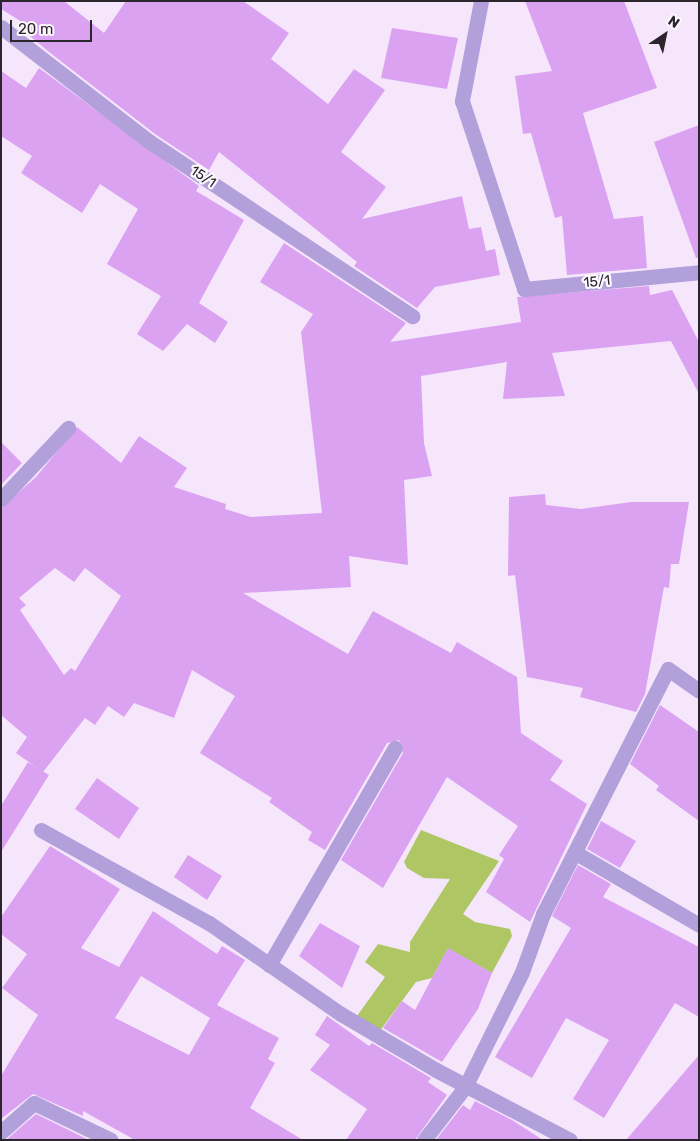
<!DOCTYPE html>
<style>
body{margin:0}
#map{position:relative;width:700px;height:1141px;overflow:hidden;background:#f6e6fc;font-family:Rubik,sans-serif}
div>[style]{position:absolute}
.forest>*{inset:0;background:#afc665}
.building>*{inset:0;background:#dba2f2}
.minor>*{height:15px;margin:-7.5px;padding:0 7.5px;transform-origin:7.5px;border-radius:7.5px;background:#b1a0da}
span{translate:-50% -50%;white-space:nowrap;text-align:center;line-height:1.15;-webkit-text-stroke:4.5px #fcf8fd;paint-order:stroke}
.street-label{font-size:14px;color:#2b252d}
.frame{position:absolute;inset:0;border:2px solid #2b252d;pointer-events:none}
.north{position:absolute;left:640px;top:10px;width:50px;height:50px;-webkit-text-stroke:4px #fcf8fd;paint-order:stroke;rotate:34deg;font-size:14px;font-weight:700;line-height:20px;text-align:center;color:#2b252d}
.north::after{content:'';display:block;margin:auto;width:18px;height:22px;background:#2b252d;clip-path:polygon(50% 0,100% 100%,50% 72%,0 100%)}
.scale{position:absolute;left:10px;top:20px;width:82px;height:22px;box-sizing:border-box;border:2px solid #2b252d;border-top:0;padding-left:6px;font-size:15px;line-height:18px;white-space:nowrap;color:#2b252d;-webkit-text-stroke:4px #fcf8fd;paint-order:stroke}
</style>
<div id="map">
<div class="forest">
<i style="clip-path:polygon(421px 830px,499px 861px,463px 914px,475px 922px,510px 929px,512px 936px,492px 973px,448px 949px,432px 978px,416px 982px,379px 1032px,357px 1016px,385px 977px,365px 962px,378px 944px,410px 952px,410px 942px,450px 879px,424px 878px,407px 868px,404px 862px)"></i>
</div>
<div class="building">
<i style="clip-path:polygon(1px 1px,64px 1px,104px 33px,126px 1px,243px 1px,289px 33px,271px 59px,328px 104px,354px 69px,385px 90px,341px 152px,386px 187px,362px 219px,462px 196px,469px 229px,481px 227px,486px 251px,495px 249px,500px 275px,435px 287px,417px 308px,354px 266px,357px 262px,219px 152px,209px 170px,155px 134px,49px 52px,23px 30px,27px 25px,1px 9px)"></i>
<i style="clip-path:polygon(525px 1px,624px 1px,657px 88px,583px 113px,614px 219px,643px 216px,647px 268px,567px 275px,562px 216px,555px 218px,531px 133px,523px 134px,515px 76px,552px 71px)"></i>
<i style="clip-path:polygon(392px 28px,458px 38px,447px 89px,381px 78px)"></i>
<i style="clip-path:polygon(39px 68px,199px 186px,196px 191px,244px 220px,199px 303px,228px 322px,215px 343px,187px 324px,163px 351px,137px 334px,161px 296px,107px 264px,138px 209px,100px 184px,82px 213px,21px 173px,32px 156px,1px 136px,1px 71px,26px 88px)"></i>
<i style="clip-path:polygon(699px 125px,699px 258px,696px 258px,654px 142px)"></i>
<i style="clip-path:polygon(evenodd,284px 243px,406px 323px,390px 342px,521px 322px,517px 297px,649px 286px,650px 295px,672px 290px,699px 342px,699px 394px,671px 341px,552px 353px,565px 396px,503px 399px,507px 362px,421px 376px,424px 443px,432px 476px,404px 480px,408px 565px,349px 556px,351px 587px,243px 593px,348px 654px,373px 611px,451px 653px,457px 642px,517px 677px,521px 733px,563px 761px,550px 780px,587px 804px,530px 922px,486px 892px,504px 859px,499px 855px,518px 826px,447px 777px,383px 888px,341px 860px,403px 753px,399px 740px,387px 743px,325px 850px,308px 840px,312px 832px,269px 802px,272px 798px,200px 753px,235px 696px,192px 670px,174px 718px,134px 703px,124px 717px,108px 706px,95px 725px,85px 718px,43px 772px,16px 753px,27px 737px,1px 715px,1px 508px,36px 477px,77px 427px,121px 463px,139px 436px,187px 468px,174px 487px,226px 504px,225px 509px,251px 517px,322px 513px,301px 332px,313px 314px,260px 282px,284px 243px,55px 568px,74px 582px,85px 568px,121px 596px,75px 671px,71px 668px,64px 675px,20px 610px,26px 605px,19px 598px,55px 568px)"></i>
<i style="clip-path:polygon(1px 442px,22px 463px,1px 485px)"></i>
<i style="clip-path:polygon(545px 494px,546px 505px,581px 509px,631px 502px,689px 502px,679px 564px,671px 564px,669px 588px,664px 587px,645px 694px,636px 712px,580px 697px,583px 688px,527px 677px,515px 575px,508px 576px,509px 497px)"></i>
<i style="clip-path:polygon(660px 705px,699px 732px,699px 821px,656px 790px,659px 786px,630px 764px)"></i>
<i style="clip-path:polygon(28px 762px,49px 775px,1px 852px,1px 806px)"></i>
<i style="clip-path:polygon(97px 778px,139px 808px,119px 839px,75px 809px)"></i>
<i style="clip-path:polygon(601px 821px,636px 841px,620px 868px,587px 849px)"></i>
<i style="clip-path:polygon(evenodd,50px 846px,120px 889px,81px 948px,119px 967px,153px 911px,217px 954px,222px 946px,245px 960px,217px 1005px,279px 1038px,268px 1059px,275px 1063px,250px 1108px,303px 1140px,135px 1140px,83px 1111px,83px 1116px,33px 1094px,1px 1119px,1px 1076px,38px 1015px,2px 988px,27px 954px,1px 934px,1px 917px,50px 846px,141px 976px,210px 1018px,213px 1013px,189px 1055px,115px 1018px,141px 976px)"></i>
<i style="clip-path:polygon(188px 855px,222px 876px,207px 900px,174px 877px)"></i>
<i style="clip-path:polygon(578px 865px,611px 884px,603px 897px,699px 947px,699px 1017px,675px 1003px,604px 1118px,573px 1099px,609px 1040px,566px 1018px,532px 1078px,495px 1057px,571px 928px,552px 916px)"></i>
<i style="clip-path:polygon(320px 923px,360px 946px,342px 988px,299px 956px)"></i>
<i style="clip-path:polygon(448px 948px,492px 973px,478px 1009px,442px 1062px,383px 1028px,402px 1001px,415px 1010px)"></i>
<i style="clip-path:polygon(327px 1016px,369px 1046px,372px 1043px,431px 1078px,428px 1082px,447px 1095px,415px 1140px,346px 1140px,367px 1109px,310px 1070px,330px 1045px,315px 1035px)"></i>
<i style="clip-path:polygon(699px 1055px,699px 1140px,626px 1140px)"></i>
<i style="clip-path:polygon(475px 1101px,512px 1120px,543px 1140px,436px 1140px,463px 1105px,470px 1110px)"></i>
<i style="clip-path:polygon(36px 1114px,87px 1139px,87px 1140px,6px 1140px)"></i>
</div>
<div class="minor">
<i style="left:481px;top:1px;width:102px;rotate:100.8deg"></i>
<i style="left:462px;top:101px;width:198px;rotate:71.7deg"></i>
<i style="left:524px;top:289px;width:176px;rotate:-5.5deg"></i>
<i style="left:1px;top:27px;width:188px;rotate:37.7deg"></i>
<i style="left:150px;top:142px;width:315px;rotate:33.6deg"></i>
<i style="left:1px;top:499px;width:98px;rotate:-46.7deg"></i>
<i style="left:41px;top:830px;width:192px;rotate:29deg"></i>
<i style="left:209px;top:923px;width:160px;rotate:34.6deg"></i>
<i style="left:341px;top:1014px;width:110px;rotate:30.5deg"></i>
<i style="left:436px;top:1070px;width:151px;rotate:27.6deg"></i>
<i style="left:576px;top:853px;width:143px;rotate:30.3deg"></i>
<i style="left:269px;top:965px;width:251px;rotate:-59.9deg"></i>
<i style="left:1px;top:1132px;width:44px;rotate:-41.3deg"></i>
<i style="left:34px;top:1103px;width:85px;rotate:25.7deg"></i>
<i style="left:424px;top:1140px;width:67px;rotate:-52.3deg"></i>
<i style="left:465px;top:1087px;width:128px;rotate:-63.6deg"></i>
<i style="left:522px;top:972px;width:62px;rotate:-70.1deg"></i>
<i style="left:543px;top:914px;width:275px;rotate:-63deg"></i>
<i style="left:668px;top:669px;width:38px;rotate:35deg"></i>
</div>
<div class="street-label">
<span style="left:203px;top:177px;rotate:34deg">15/1</span>
<span style="left:597px;top:282px;rotate:-6deg">15/1</span>
</div>
<div class="frame"></div>
<div class="north">N</div>
<div class="scale">20 m</div>
</div>
